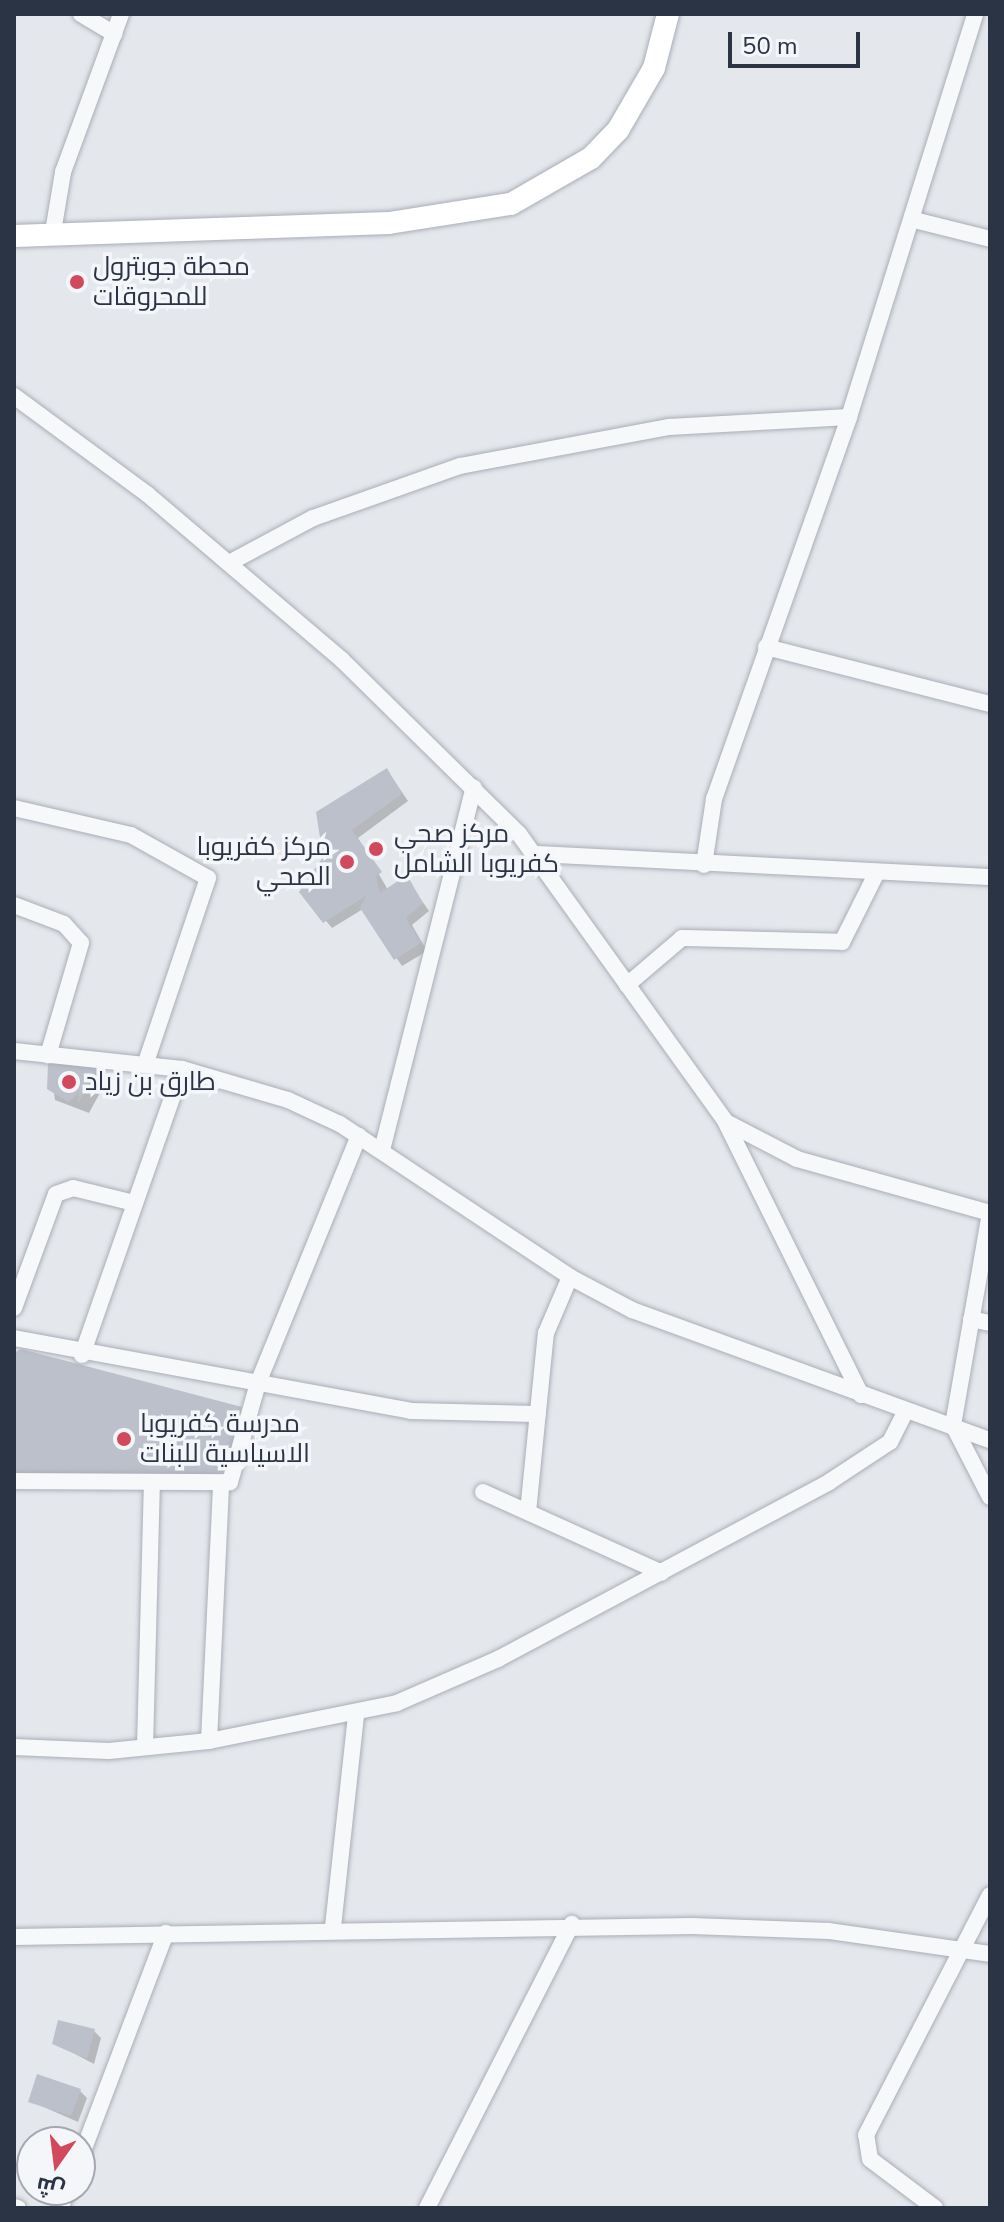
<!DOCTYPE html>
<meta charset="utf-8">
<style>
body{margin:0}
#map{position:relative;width:1004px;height:2222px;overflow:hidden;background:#e4e7ec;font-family:"Nunito Sans",Cairo,sans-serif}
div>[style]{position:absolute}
.shadow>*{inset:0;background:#0003}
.building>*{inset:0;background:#bbc0ca}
.roads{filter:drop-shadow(0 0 2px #a9aeb7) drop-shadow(0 0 2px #a9aeb7)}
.minor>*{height:16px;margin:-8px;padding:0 8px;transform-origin:8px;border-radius:8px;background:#f7f8fa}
.secondary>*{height:22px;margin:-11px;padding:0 11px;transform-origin:11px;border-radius:11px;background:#fff}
.dots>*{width:22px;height:22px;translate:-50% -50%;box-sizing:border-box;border:4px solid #f4f6f9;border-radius:50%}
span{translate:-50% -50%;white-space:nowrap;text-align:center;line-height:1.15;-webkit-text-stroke:7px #f4f6f9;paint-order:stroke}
.poi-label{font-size:26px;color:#2b3445}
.left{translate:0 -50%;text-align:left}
.right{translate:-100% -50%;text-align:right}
.frame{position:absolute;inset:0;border:16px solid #2b3445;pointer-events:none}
.north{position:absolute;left:16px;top:2126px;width:80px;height:80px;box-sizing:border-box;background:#f4f6f9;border:2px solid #a4a8b1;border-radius:50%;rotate:194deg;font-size:22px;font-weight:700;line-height:32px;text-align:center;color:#2b3445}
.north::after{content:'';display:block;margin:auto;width:28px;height:36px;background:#d1495b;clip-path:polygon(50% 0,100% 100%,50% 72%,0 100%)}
.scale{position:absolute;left:728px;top:32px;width:132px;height:36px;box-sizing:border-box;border:4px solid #2b3445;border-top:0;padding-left:10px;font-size:24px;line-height:28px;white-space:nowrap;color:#2b3445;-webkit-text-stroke:6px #f4f6f9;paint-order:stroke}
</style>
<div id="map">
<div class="shadow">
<i style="clip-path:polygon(387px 770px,408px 801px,358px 838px,388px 890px,406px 878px,429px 911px,412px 925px,427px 951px,402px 966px,363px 909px,332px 928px,302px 892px)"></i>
<i style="clip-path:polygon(50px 1065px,97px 1068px,108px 1078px,89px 1113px,55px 1100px)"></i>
<i style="clip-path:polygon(94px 2031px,101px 2038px,94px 2064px,54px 2043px)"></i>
<i style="clip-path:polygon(80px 2091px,87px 2098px,78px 2122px,30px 2101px)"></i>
</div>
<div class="building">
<i style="clip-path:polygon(387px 768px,402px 794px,352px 830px,382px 872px,376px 876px,380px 893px,407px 875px,423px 903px,406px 918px,421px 943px,394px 960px,360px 908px,366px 896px,323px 923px,299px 892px,323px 857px,316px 812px)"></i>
<i style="clip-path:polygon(48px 1063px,98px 1066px,78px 1104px,79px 1093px,68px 1102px,47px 1089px)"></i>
<i style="clip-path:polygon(21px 1349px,242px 1407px,225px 1471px,212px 1478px,14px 1473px,14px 1353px)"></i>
<i style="clip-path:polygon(58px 2020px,95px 2029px,87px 2059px,52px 2044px)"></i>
<i style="clip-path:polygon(37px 2074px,81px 2089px,71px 2116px,28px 2102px)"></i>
</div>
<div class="roads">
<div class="minor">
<i style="left:81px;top:14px;width:39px;rotate:31deg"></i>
<i style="left:914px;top:220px;width:78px;rotate:14deg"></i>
<i style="left:53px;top:232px;width:61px;rotate:-80.5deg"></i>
<i style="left:63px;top:172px;width:168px;rotate:-69.8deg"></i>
<i style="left:14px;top:396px;width:165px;rotate:36.4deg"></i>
<i style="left:147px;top:494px;width:256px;rotate:40.4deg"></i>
<i style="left:342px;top:660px;width:248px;rotate:44.5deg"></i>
<i style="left:519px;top:834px;width:353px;rotate:54.3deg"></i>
<i style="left:725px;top:1121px;width:306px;rotate:63.6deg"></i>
<i style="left:229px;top:563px;width:95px;rotate:-28.2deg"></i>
<i style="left:313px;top:518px;width:156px;rotate:-19.5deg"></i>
<i style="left:460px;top:466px;width:213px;rotate:-10.6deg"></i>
<i style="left:669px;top:427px;width:180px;rotate:-3.2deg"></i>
<i style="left:766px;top:647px;width:231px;rotate:14.3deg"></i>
<i style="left:14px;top:808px;width:120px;rotate:13deg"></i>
<i style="left:131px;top:835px;width:88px;rotate:29.2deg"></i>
<i style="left:208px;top:878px;width:197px;rotate:108.6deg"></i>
<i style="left:536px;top:854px;width:455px;rotate:2.9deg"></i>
<i style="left:704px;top:865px;width:67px;rotate:-81.4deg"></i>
<i style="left:714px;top:799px;width:405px;rotate:-70.5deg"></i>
<i style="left:849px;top:417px;width:422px;rotate:-72.6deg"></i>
<i style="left:14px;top:905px;width:53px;rotate:20.8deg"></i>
<i style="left:64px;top:924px;width:25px;rotate:48deg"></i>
<i style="left:81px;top:943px;width:117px;rotate:106.4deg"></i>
<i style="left:627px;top:985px;width:72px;rotate:-40.5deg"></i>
<i style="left:682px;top:938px;width:160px;rotate:1.4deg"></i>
<i style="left:842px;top:942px;width:78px;rotate:-63.4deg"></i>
<i style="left:14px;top:1051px;width:169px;rotate:6.1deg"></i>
<i style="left:182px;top:1069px;width:110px;rotate:16.3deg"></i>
<i style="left:288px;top:1100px;width:57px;rotate:24.8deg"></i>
<i style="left:340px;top:1124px;width:276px;rotate:33.6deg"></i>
<i style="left:570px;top:1277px;width:70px;rotate:28deg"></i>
<i style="left:632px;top:1310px;width:381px;rotate:20deg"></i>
<i style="left:726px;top:1122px;width:80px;rotate:27.5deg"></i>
<i style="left:797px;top:1159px;width:200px;rotate:15.6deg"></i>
<i style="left:382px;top:1150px;width:374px;rotate:-75.8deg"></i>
<i style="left:990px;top:1213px;width:215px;rotate:99.9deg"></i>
<i style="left:953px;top:1425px;width:81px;rotate:62.8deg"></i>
<i style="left:14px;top:1308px;width:121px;rotate:-69.8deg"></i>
<i style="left:56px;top:1194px;width:18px;rotate:-19deg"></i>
<i style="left:73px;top:1188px;width:63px;rotate:13.8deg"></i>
<i style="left:971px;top:1319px;width:19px;rotate:12deg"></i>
<i style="left:14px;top:1338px;width:404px;rotate:10.4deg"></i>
<i style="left:411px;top:1411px;width:127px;rotate:1.4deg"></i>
<i style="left:82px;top:1355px;width:303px;rotate:-70.7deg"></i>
<i style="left:14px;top:1481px;width:216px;rotate:0.3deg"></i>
<i style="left:230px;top:1482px;width:103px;rotate:-74.2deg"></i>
<i style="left:258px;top:1383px;width:267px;rotate:-67.8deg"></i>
<i style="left:483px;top:1492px;width:196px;rotate:24.3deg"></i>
<i style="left:528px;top:1512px;width:180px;rotate:-84.3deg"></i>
<i style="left:546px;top:1333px;width:61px;rotate:-66.8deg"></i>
<i style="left:209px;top:1741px;width:255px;rotate:-87.3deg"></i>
<i style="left:14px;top:1747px;width:95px;rotate:2.4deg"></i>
<i style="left:109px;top:1751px;width:100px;rotate:-5.7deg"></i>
<i style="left:209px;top:1741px;width:192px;rotate:-11.4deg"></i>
<i style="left:397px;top:1703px;width:110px;rotate:-23.5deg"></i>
<i style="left:498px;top:1659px;width:375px;rotate:-28.1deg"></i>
<i style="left:829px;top:1482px;width:73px;rotate:-33.3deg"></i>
<i style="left:890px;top:1442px;width:34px;rotate:-63deg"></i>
<i style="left:145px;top:1747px;width:260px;rotate:-88.5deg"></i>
<i style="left:333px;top:1927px;width:213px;rotate:-83.8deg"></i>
<i style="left:14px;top:1937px;width:678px;rotate:-0.93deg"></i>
<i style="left:692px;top:1926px;width:137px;rotate:2.1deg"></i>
<i style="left:829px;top:1931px;width:163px;rotate:8.1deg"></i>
<i style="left:80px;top:2159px;width:242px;rotate:-69.2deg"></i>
<i style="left:14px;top:2207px;width:4px;rotate:14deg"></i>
<i style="left:60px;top:2208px;width:20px;rotate:-66deg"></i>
<i style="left:427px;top:2208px;width:319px;rotate:-63deg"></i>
<i style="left:935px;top:2208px;width:81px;rotate:-143deg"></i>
<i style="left:870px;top:2159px;width:24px;rotate:-99deg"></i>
<i style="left:866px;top:2135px;width:270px;rotate:-62.7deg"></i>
</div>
<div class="secondary">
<i style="left:14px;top:236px;width:375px;rotate:-2deg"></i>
<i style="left:389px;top:223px;width:123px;rotate:-8.9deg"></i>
<i style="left:511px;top:204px;width:92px;rotate:-29.9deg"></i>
<i style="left:591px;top:158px;width:39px;rotate:-46deg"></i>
<i style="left:618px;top:130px;width:72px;rotate:-59.9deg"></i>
<i style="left:654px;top:68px;width:56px;rotate:-75.5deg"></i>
</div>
</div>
<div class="dots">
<i style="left:77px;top:282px;background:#d1495b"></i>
<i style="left:376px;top:849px;background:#d1495b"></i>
<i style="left:347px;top:862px;background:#d1495b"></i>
<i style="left:69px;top:1082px;background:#d1495b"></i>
<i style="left:124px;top:1439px;background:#d1495b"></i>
</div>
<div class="poi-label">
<span class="left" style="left:93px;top:282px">محطة جوبترول<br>للمحروقات</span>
<span class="left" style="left:394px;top:849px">مركز صحي<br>كفريوبا الشامل</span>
<span class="right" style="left:331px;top:862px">مركز كفريوبا<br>الصحي</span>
<span class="left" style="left:85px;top:1082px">طارق بن زياد</span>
<span class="left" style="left:140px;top:1439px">مدرسة كفريوبا<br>الاسياسية للبنات</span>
</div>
<div class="frame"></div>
<div class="north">ش</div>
<div class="scale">50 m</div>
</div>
